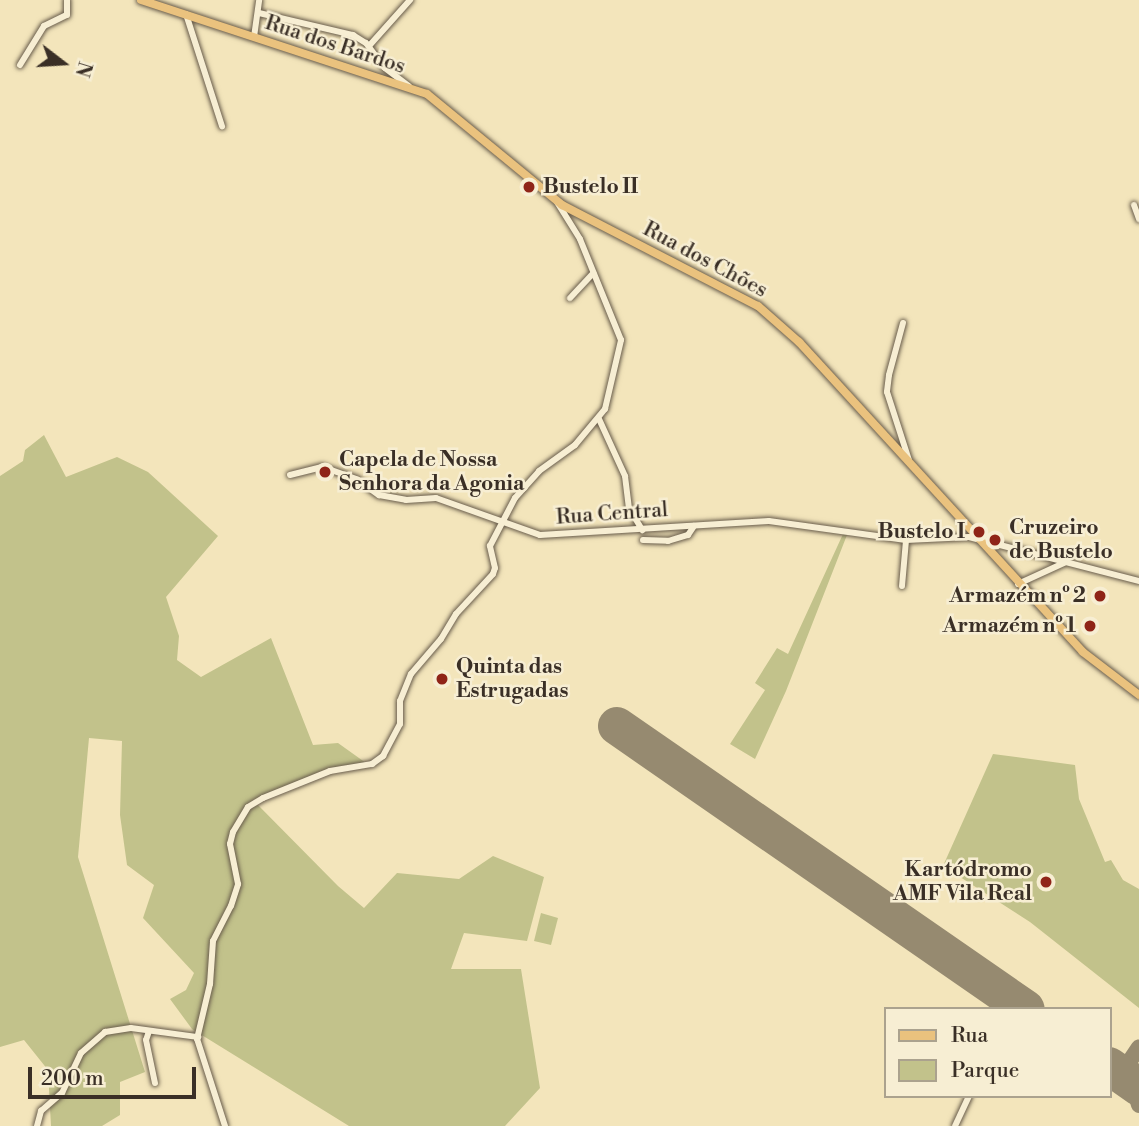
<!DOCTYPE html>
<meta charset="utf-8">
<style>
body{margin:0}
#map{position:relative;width:1139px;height:1126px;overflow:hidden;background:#f3e5bb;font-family:"Libre Bodoni",serif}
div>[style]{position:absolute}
.green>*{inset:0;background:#c2c28b}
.taxiway>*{height:16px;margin:-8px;padding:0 8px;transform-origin:8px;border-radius:8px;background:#968a70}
.runway>*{height:38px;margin:-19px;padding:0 19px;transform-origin:19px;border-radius:19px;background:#968a70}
.roads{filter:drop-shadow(0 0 2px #685c4b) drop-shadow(0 0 2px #685c4b)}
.minor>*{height:6px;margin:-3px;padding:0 3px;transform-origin:3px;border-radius:3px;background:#f7eed3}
.major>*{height:8px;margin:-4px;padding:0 4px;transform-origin:4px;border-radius:4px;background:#eac27e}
.dots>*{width:19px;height:19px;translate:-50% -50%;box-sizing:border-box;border:4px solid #f7eed3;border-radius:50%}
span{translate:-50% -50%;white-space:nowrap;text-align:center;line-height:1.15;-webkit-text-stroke:5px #f7eed3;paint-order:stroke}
.street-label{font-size:21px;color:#3a2f26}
.poi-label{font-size:21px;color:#3a2f26;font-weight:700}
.left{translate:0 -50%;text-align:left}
.right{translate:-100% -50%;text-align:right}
.legend{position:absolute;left:884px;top:1007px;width:228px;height:91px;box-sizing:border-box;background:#f7eed3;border:2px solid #aba28e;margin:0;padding:9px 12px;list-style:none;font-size:21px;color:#3a2f26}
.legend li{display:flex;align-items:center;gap:14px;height:35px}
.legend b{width:35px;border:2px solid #aba28e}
.north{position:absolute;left:28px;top:28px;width:70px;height:70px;-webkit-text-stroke:5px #f7eed3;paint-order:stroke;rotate:107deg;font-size:19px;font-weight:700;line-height:28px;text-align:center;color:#3a2f26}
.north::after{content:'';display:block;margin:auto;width:24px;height:32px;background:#3a2f26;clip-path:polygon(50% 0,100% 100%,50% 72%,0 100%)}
.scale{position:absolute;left:28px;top:1067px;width:168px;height:32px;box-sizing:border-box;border:4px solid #3a2f26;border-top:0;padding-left:9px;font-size:21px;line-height:24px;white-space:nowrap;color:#3a2f26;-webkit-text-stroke:5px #f7eed3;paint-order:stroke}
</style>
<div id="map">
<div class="green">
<i style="clip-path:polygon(44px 435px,66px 477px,117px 457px,148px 472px,218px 536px,166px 597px,179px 636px,177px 660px,201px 677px,271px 638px,313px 745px,338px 743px,366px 763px,340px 766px,253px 800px,338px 886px,364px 908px,397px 873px,459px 879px,493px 856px,544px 877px,527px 941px,464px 933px,451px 969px,521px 969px,540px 1088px,505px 1126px,349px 1126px,192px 1029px,170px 999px,186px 990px,194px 973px,143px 918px,154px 885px,127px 865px,120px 815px,122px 741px,89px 738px,78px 857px,145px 1072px,120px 1082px,120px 1115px,102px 1126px,51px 1126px,48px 1070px,24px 1040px,0 1047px,0 476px,23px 461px,25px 450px)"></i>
<i style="clip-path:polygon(843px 534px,847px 535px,786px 691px,755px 759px,730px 744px,765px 690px,755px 683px,777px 648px,788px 654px)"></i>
<i style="clip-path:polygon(993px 754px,1075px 765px,1079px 799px,1105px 862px,1111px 860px,1123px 880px,1139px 889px,1139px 1008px,1030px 922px,943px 866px)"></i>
<i style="clip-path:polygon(541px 913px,558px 918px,551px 945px,534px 941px)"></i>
</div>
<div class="taxiway">
<i style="left:1121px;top:1074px;width:32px;rotate:-56deg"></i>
<i style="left:1132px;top:1082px;width:24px;rotate:73deg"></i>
</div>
<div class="runway">
<i style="left:617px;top:726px;width:497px;rotate:34.7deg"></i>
<i style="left:1109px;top:1066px;width:37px;rotate:35deg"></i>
</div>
<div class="roads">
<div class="minor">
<i style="left:259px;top:13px;width:97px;rotate:13.2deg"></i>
<i style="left:353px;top:35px;width:15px;rotate:32deg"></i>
<i style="left:366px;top:43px;width:31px;rotate:53deg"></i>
<i style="left:385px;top:68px;width:30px;rotate:37deg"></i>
<i style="left:186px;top:14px;width:118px;rotate:72.2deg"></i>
<i style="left:254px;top:37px;width:37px;rotate:-82deg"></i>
<i style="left:369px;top:46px;width:62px;rotate:-48.3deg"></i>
<i style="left:20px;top:65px;width:46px;rotate:-58.4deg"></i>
<i style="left:44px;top:26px;width:25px;rotate:-26deg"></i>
<i style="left:67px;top:15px;width:15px;rotate:-90deg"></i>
<i style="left:1134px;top:205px;width:15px;rotate:70deg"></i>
<i style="left:570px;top:298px;width:34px;rotate:-47deg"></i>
<i style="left:903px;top:323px;width:54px;rotate:105.1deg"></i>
<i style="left:889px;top:375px;width:17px;rotate:97deg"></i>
<i style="left:887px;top:392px;width:71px;rotate:72.1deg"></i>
<i style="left:599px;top:419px;width:63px;rotate:65.5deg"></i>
<i style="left:625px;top:476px;width:32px;rotate:83deg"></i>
<i style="left:629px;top:508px;width:26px;rotate:59deg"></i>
<i style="left:290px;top:475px;width:34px;rotate:-14deg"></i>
<i style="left:323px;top:467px;width:37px;rotate:20deg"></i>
<i style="left:358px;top:480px;width:26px;rotate:36deg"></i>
<i style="left:379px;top:495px;width:27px;rotate:10deg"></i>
<i style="left:406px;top:500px;width:30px;rotate:-4deg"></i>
<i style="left:436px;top:498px;width:110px;rotate:19.6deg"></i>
<i style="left:540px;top:535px;width:229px;rotate:-3.5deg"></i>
<i style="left:769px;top:521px;width:138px;rotate:7.9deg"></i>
<i style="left:906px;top:540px;width:63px;rotate:-2.7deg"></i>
<i style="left:969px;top:537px;width:176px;rotate:14.5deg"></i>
<i style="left:643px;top:540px;width:25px;rotate:2deg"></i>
<i style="left:668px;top:541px;width:21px;rotate:-17deg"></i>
<i style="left:688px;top:535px;width:11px;rotate:-56deg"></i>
<i style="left:1018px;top:584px;width:51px;rotate:-24.5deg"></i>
<i style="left:902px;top:586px;width:46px;rotate:-85deg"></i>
<i style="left:149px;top:1031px;width:9px;rotate:108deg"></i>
<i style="left:146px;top:1040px;width:44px;rotate:78.2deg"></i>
<i style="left:37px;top:1126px;width:16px;rotate:-75deg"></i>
<i style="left:41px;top:1111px;width:28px;rotate:-41deg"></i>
<i style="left:62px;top:1093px;width:44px;rotate:-64.6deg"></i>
<i style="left:81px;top:1053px;width:32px;rotate:-41deg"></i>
<i style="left:105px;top:1032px;width:26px;rotate:-9deg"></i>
<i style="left:131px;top:1028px;width:68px;rotate:7.7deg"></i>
<i style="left:225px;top:1126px;width:91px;rotate:-107.8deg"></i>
<i style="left:197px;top:1039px;width:57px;rotate:-76.7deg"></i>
<i style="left:210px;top:984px;width:43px;rotate:-86deg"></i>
<i style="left:213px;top:941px;width:39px;rotate:-63deg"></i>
<i style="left:231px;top:906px;width:23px;rotate:-72deg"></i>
<i style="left:238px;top:884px;width:41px;rotate:-101.3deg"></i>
<i style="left:230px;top:844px;width:12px;rotate:-76deg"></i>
<i style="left:233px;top:832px;width:29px;rotate:-59deg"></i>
<i style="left:248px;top:807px;width:17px;rotate:-31deg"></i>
<i style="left:263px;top:798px;width:72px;rotate:-21.9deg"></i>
<i style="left:330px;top:771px;width:43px;rotate:-9.5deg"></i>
<i style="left:372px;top:764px;width:14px;rotate:-36deg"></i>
<i style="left:383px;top:756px;width:36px;rotate:-62deg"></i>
<i style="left:400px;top:724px;width:23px;rotate:-90deg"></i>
<i style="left:400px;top:701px;width:29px;rotate:-68deg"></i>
<i style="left:411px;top:674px;width:46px;rotate:-49.4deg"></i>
<i style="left:441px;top:639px;width:29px;rotate:-59deg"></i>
<i style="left:456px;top:614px;width:54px;rotate:-47.2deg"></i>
<i style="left:493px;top:574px;width:6px;rotate:-72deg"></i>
<i style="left:495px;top:568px;width:23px;rotate:-103deg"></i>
<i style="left:490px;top:546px;width:54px;rotate:-62.5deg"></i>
<i style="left:515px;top:498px;width:36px;rotate:-48deg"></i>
<i style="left:539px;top:471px;width:44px;rotate:-35.8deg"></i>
<i style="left:575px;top:445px;width:47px;rotate:-50.2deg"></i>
<i style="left:605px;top:409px;width:71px;rotate:-76.9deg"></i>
<i style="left:621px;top:340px;width:109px;rotate:-112.1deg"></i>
<i style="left:580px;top:239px;width:44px;rotate:-121.9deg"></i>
<i style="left:955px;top:1126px;width:33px;rotate:-65deg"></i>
</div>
<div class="major">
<i style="left:141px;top:0;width:301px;rotate:18.2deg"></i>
<i style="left:427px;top:94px;width:175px;rotate:39.4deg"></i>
<i style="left:562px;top:205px;width:220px;rotate:27.3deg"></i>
<i style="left:758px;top:306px;width:55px;rotate:41.3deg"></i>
<i style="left:799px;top:342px;width:420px;rotate:47.5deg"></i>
<i style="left:1083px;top:652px;width:71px;rotate:37.5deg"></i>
</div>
</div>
<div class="dots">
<i style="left:529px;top:187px;background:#8f2418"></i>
<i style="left:325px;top:472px;background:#8f2418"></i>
<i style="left:979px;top:532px;background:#8f2418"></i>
<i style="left:995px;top:540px;background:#8f2418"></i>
<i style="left:1100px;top:596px;background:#8f2418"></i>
<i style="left:1090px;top:626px;background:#8f2418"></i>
<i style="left:442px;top:679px;background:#8f2418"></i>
<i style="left:1046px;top:882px;background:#8f2418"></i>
</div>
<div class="street-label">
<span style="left:335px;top:45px;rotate:18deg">Rua dos Bardos</span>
<span style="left:705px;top:260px;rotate:28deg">Rua dos Chões</span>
<span style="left:612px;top:514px;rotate:-4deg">Rua Central</span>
</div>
<div class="poi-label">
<span class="left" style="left:543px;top:187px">Bustelo II</span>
<span class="left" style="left:339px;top:472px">Capela de Nossa<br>Senhora da Agonia</span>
<span class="left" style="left:1009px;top:540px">Cruzeiro<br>de Bustelo</span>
<span class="right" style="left:965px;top:532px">Bustelo I</span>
<span class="right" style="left:1086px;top:596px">Armazém nº 2</span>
<span class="right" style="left:1076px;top:626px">Armazém nº 1</span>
<span class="left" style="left:456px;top:679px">Quinta das<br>Estrugadas</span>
<span class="right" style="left:1032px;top:882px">Kartódromo<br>AMF Vila Real</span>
</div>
<ul class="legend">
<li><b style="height:9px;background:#eac27e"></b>Rua</li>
<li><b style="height:19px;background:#c2c28b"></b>Parque</li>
</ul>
<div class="north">N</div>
<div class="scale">200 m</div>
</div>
